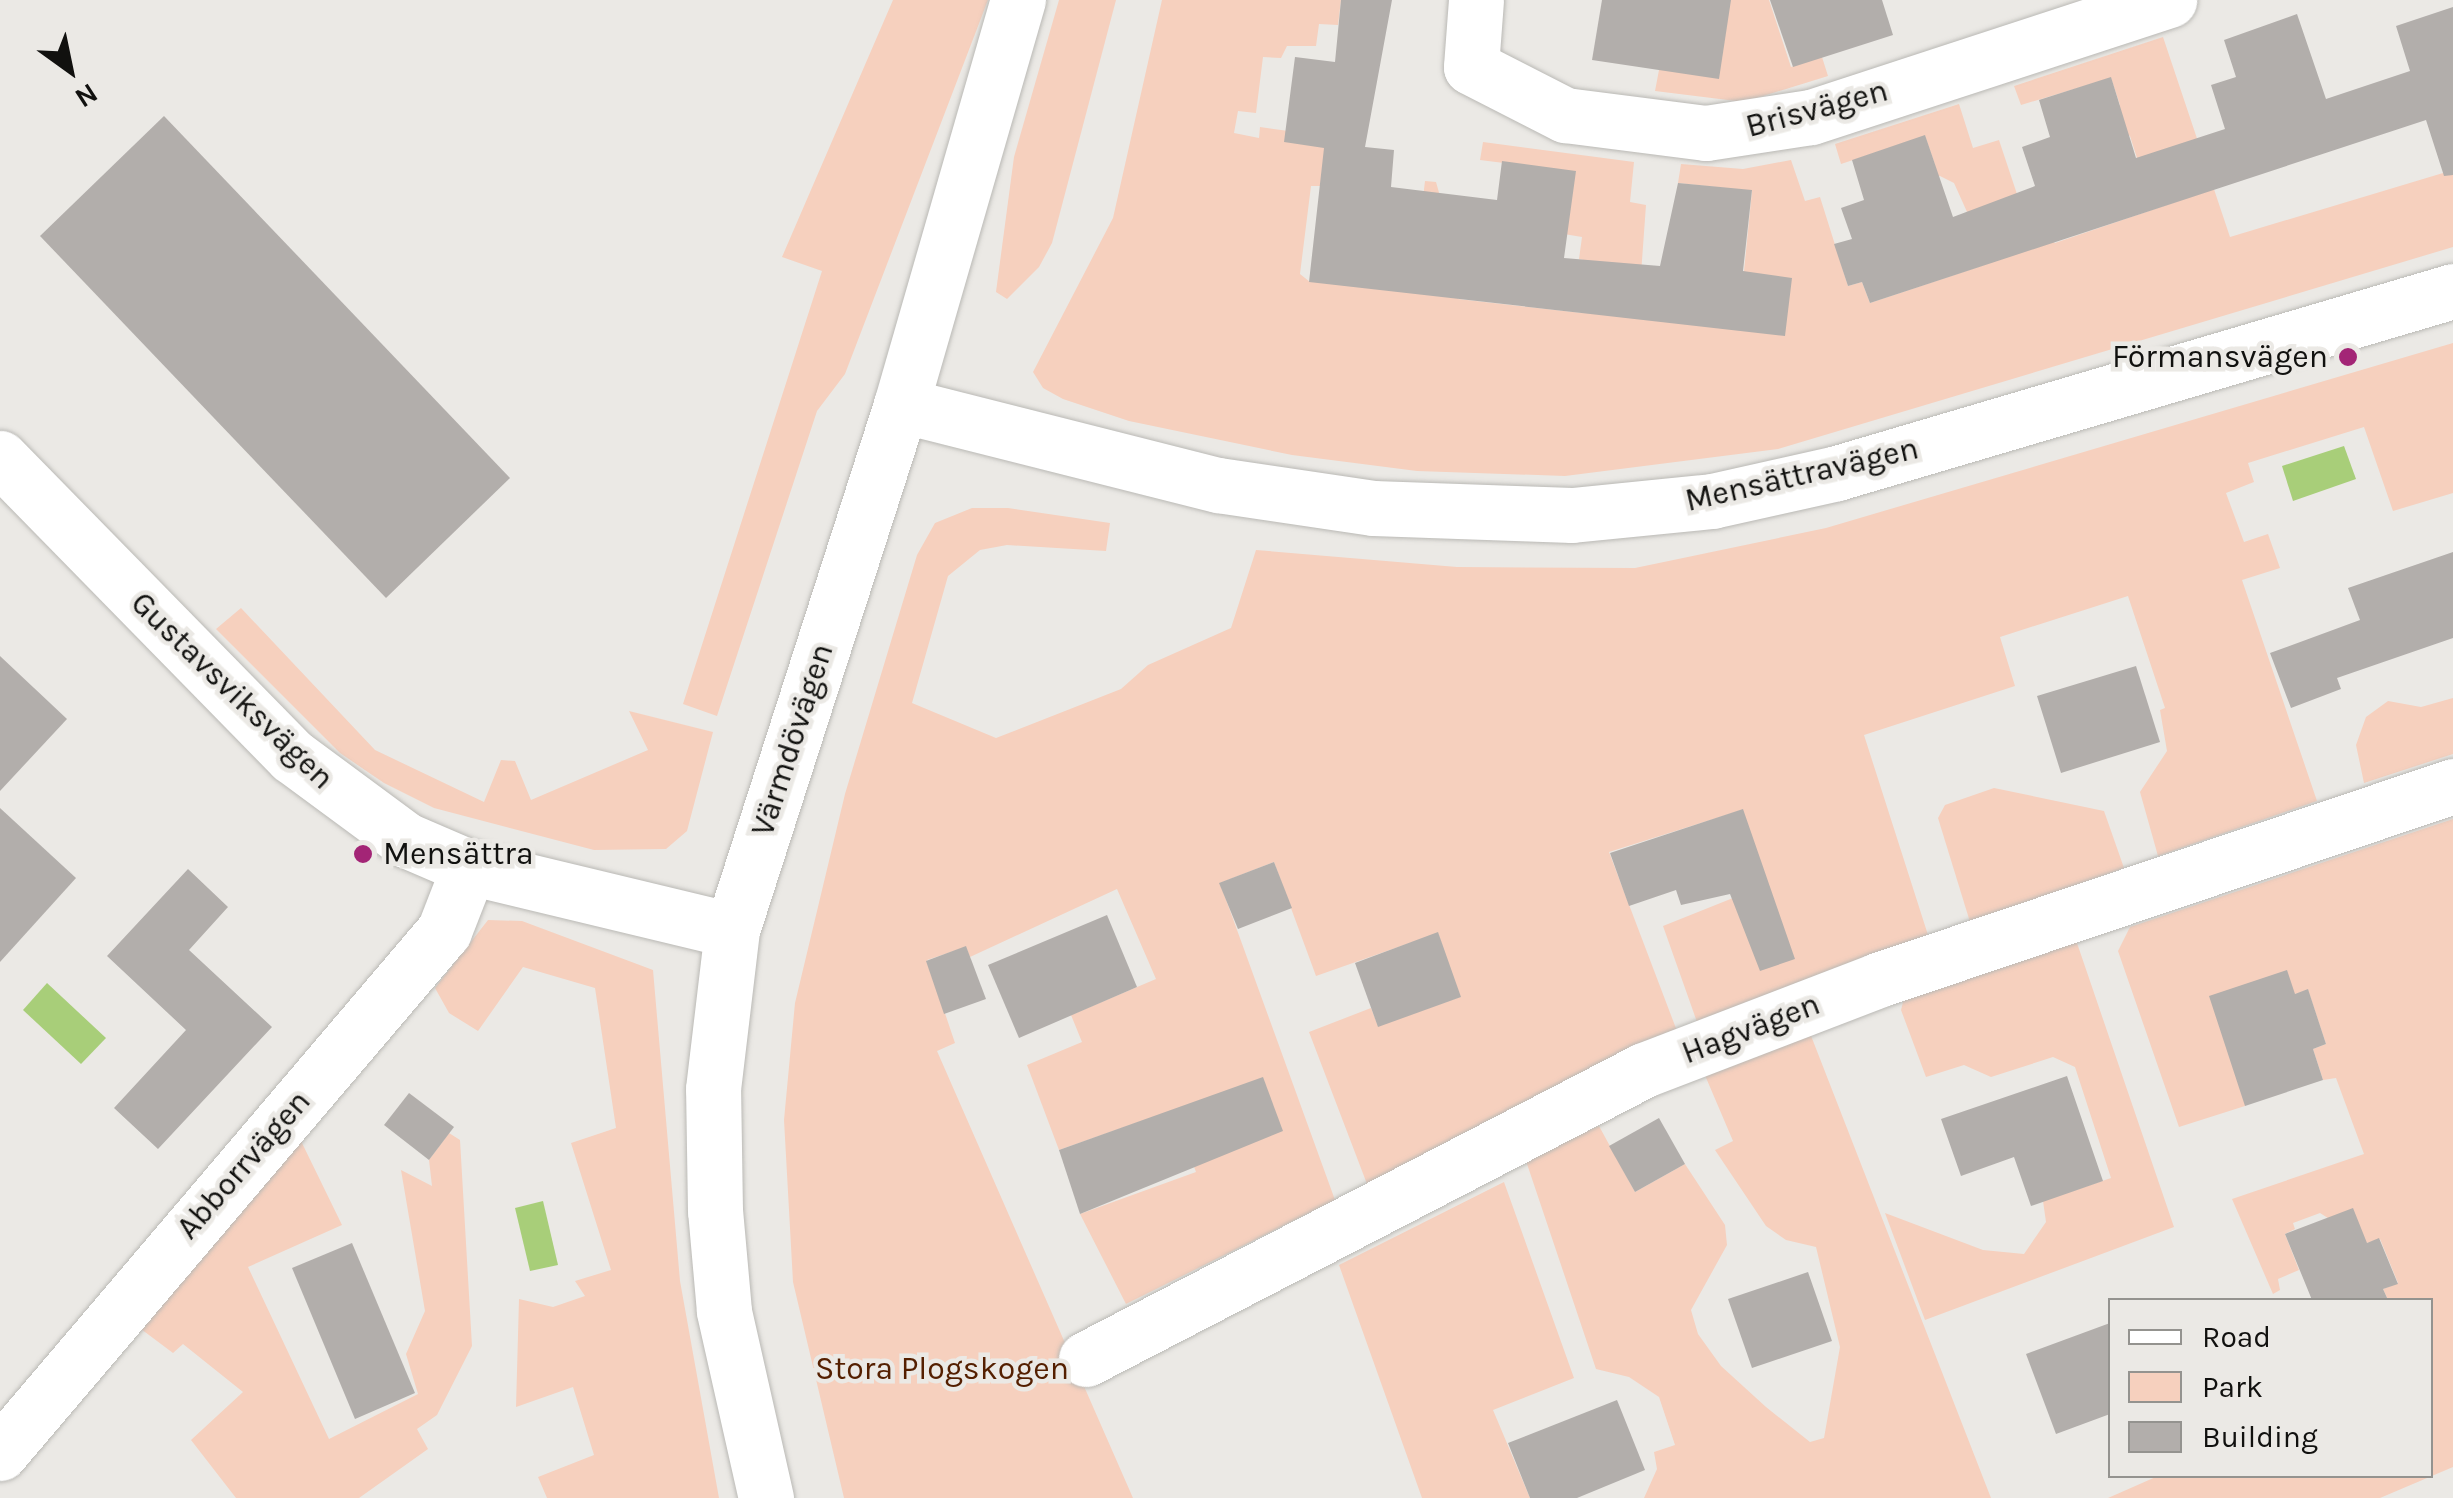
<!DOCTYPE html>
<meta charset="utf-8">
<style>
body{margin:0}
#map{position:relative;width:2453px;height:1498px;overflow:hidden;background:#ebe9e5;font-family:Karla,sans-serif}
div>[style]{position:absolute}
.green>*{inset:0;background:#f6d0be}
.water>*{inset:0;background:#a8ce79}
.building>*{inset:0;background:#b2aeab}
.roads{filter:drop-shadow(0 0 2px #bab9b5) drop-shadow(0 0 2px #bab9b5)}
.minor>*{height:55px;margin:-27.5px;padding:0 27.5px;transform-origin:27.5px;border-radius:27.5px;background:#fff}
.major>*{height:55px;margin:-27.5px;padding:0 27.5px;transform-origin:27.5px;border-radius:27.5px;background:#fff}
.dots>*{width:28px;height:28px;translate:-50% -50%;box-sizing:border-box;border:5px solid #ebe9e5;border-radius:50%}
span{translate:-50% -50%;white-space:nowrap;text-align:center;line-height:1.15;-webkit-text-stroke:9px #ebe9e5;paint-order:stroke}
.street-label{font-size:32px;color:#11110f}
.poi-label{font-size:32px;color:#11110f}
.right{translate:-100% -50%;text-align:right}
.left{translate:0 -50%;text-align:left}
.park-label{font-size:32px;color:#541f00}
.legend{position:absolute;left:2108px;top:1298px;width:325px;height:180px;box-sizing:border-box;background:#ebe9e5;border:2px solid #94938f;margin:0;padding:12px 18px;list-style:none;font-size:30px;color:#11110f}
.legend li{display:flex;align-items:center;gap:20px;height:50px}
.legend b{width:50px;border:2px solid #94938f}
.north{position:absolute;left:20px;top:20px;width:100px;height:100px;-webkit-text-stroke:8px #ebe9e5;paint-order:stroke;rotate:147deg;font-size:28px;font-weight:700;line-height:40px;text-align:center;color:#11110f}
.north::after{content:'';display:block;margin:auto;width:35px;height:45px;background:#11110f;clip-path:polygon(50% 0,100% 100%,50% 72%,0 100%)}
</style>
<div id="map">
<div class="green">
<i style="clip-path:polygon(893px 0,988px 0,845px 374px,817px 411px,717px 716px,683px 704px,822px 271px,782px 257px)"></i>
<i style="clip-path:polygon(1059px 0,1116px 0,1052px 243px,1039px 267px,1007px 299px,996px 292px,1014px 157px)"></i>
<i style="clip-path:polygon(1162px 0,1341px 0,1338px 25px,1319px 24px,1316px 46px,1287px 46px,1281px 58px,1263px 57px,1256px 113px,1238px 111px,1234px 133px,1259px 138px,1260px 127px,1340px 138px,1337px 186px,1311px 186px,1300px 274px,1310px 282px,1417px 247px,1425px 181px,1436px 182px,1461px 270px,1458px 299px,1582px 313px,1588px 261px,1579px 259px,1582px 237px,1528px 228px,1576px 172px,1480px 160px,1483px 142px,1634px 162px,1630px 202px,1646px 205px,1640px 288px,1744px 271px,1752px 191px,1678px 183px,1681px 164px,1743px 169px,1791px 160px,1805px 201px,1820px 197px,1848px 286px,1862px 282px,1870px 303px,1990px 263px,1954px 183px,1940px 176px,1906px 187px,1935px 165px,1925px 136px,1841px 164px,1835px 144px,1959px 104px,1973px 148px,1999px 140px,2026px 221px,2055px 243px,2181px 200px,2137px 158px,2130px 136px,2086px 116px,2120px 105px,2111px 78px,2021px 105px,2014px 86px,2163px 37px,2230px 237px,2453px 170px,2453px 247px,1778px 449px,1565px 476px,1417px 471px,1292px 455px,1129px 421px,1063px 399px,1043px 388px,1033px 372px,1113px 218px)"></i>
<i style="clip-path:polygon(1731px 0,1769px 0,1791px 67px,1822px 57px,1828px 76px,1744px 102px,1655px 91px,1659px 70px)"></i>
<i style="clip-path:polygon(2453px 343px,2453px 493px,2393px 511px,2364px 427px,2248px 463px,2254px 482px,2226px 493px,2244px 542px,2268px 534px,2280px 568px,2242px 580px,2317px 801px,2158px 856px,2140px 792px,2167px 751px,2160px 710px,2165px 708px,2128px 596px,2000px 637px,2015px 686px,1864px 735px,1928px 935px,1697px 1022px,1663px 926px,1768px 884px,1742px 810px,1609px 852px,1677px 1031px,1367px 1184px,1309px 1032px,1371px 1008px,1378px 1026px,1460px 997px,1438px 933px,1316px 976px,1274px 862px,1220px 883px,1335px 1200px,1126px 1304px,1080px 1214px,1196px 1172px,1173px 1110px,1059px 1150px,1027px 1065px,1082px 1042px,1071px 1015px,1156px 979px,1117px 889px,970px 957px,966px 947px,927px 960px,955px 1043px,937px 1051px,1133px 1498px,844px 1498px,793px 1282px,784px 1120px,795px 1003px,845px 794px,917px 555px,935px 523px,972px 508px,1008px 508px,1110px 523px,1106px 551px,1007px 545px,980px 550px,948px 576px,912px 703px,996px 738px,1121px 689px,1148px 665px,1231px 628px,1256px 550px,1457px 567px,1635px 568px,1826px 528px)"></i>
<i style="clip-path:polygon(241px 608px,375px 750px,484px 802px,501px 760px,515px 761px,531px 800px,648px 750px,629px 711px,713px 732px,687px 831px,666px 849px,594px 850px,434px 808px,384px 783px,340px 753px,216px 629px)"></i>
<i style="clip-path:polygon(2453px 698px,2453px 754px,2364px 783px,2356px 745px,2366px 717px,2388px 701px,2421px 707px)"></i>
<i style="clip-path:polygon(1994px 788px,2104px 811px,2124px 868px,1970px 922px,1938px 818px,1945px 805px)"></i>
<i style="clip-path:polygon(2453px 819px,2453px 1467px,2380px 1498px,2108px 1498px,2158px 1476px,2430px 1476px,2430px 1300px,2388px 1300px,2383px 1289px,2398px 1283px,2380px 1239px,2367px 1243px,2320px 1213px,2293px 1223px,2295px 1229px,2285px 1234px,2299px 1270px,2278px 1279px,2280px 1290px,2273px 1294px,2232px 1199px,2364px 1154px,2336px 1078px,2323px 1080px,2313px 1049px,2326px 1044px,2308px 990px,2295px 994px,2245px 1106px,2179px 1127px,2118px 951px,2130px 927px)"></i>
<i style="clip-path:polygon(488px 920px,522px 921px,653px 970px,680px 1281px,719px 1498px,547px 1498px,538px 1477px,594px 1455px,573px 1387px,516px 1407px,519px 1299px,553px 1307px,585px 1296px,575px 1281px,611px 1270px,571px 1143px,616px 1128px,595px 988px,523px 967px,478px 1031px,449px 1013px,435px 988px)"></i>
<i style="clip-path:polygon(2051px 943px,2077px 943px,2174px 1227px,1925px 1320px,1885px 1213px,1983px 1250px,2024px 1254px,2046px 1222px,2043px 1201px,2111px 1178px,2075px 1067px,2053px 1057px,1991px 1077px,1964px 1065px,1926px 1077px,1901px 1010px,1905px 994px)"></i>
<i style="clip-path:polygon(1808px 1028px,1991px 1498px,1644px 1498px,1657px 1469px,1654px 1452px,1675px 1445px,1659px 1397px,1629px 1377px,1596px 1369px,1525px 1158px,1599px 1126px,1635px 1192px,1685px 1164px,1725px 1225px,1727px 1245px,1691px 1310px,1698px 1334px,1721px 1366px,1766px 1407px,1810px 1442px,1824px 1438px,1840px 1347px,1816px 1247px,1786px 1240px,1766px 1226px,1715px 1150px,1733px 1141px,1704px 1073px)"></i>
<i style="clip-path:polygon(449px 1133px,460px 1140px,472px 1346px,437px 1415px,417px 1429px,428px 1449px,359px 1498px,236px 1498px,191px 1440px,243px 1392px,183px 1344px,173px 1353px,137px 1326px,301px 1141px,342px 1225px,248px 1267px,329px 1439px,418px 1394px,406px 1354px,425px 1311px,401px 1170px,432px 1186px,429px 1160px)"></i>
<i style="clip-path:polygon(1504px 1182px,1574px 1378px,1493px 1410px,1530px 1498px,1422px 1498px,1339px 1265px)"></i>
</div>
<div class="water">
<i style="clip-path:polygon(2344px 446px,2356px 479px,2293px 501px,2282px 466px)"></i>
<i style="clip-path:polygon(47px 983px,106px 1038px,81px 1064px,23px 1010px)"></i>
<i style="clip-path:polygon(543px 1201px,558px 1265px,530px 1271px,515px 1208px)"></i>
</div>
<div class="building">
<i style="clip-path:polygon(1341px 0,1392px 0,1365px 147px,1394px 150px,1391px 187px,1497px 200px,1502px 161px,1576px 171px,1564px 258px,1660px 266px,1678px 183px,1752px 190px,1743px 271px,1792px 278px,1785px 336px,1309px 282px,1324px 148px,1284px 142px,1295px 57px,1335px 62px)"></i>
<i style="clip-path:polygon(1602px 0,1731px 0,1719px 79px,1592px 60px)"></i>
<i style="clip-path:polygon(1770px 0,1882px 0,1893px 35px,1793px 67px)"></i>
<i style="clip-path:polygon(2453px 7px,2453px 175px,2444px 176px,2426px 120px,1870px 303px,1862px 282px,1848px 286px,1834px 244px,1852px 239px,1841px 208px,1864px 200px,1852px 160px,1925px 135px,1953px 217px,2035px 186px,2022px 147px,2050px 137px,2039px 100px,2111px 77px,2136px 158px,2225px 129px,2211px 85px,2236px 77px,2224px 40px,2297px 14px,2326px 99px,2410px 71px,2396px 26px)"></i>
<i style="clip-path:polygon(164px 116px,510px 478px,386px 598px,40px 236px)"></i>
<i style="clip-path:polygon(2453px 552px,2453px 638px,2337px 678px,2341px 689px,2291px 708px,2270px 653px,2360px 620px,2348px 588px)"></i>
<i style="clip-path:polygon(0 656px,67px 719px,0 791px)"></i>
<i style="clip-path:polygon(2136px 666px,2160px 742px,2061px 773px,2037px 696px)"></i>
<i style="clip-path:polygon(0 808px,76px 878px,0 962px)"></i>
<i style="clip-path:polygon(1743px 809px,1795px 959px,1760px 971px,1730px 894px,1681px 905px,1676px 890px,1629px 906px,1610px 853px)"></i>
<i style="clip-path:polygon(1274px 862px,1292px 908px,1238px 929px,1219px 883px)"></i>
<i style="clip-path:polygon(188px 869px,228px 907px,189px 950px,272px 1027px,158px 1149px,114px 1108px,186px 1030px,107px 956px)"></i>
<i style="clip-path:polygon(1107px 915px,1137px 987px,1019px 1038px,988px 965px)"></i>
<i style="clip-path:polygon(1438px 932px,1461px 997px,1378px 1027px,1355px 963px)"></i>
<i style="clip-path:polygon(966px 946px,986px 999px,944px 1014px,926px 961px)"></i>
<i style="clip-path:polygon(2287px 970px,2295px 994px,2308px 989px,2326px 1044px,2313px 1049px,2323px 1080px,2245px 1106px,2209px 996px)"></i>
<i style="clip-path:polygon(2067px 1076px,2103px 1181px,2031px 1206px,2014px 1157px,1961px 1176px,1941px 1119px)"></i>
<i style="clip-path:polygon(1263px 1077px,1283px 1131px,1080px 1214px,1059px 1150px)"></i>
<i style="clip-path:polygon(409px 1093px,454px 1127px,429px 1160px,384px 1125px)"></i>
<i style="clip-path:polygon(1659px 1118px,1685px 1164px,1635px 1192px,1609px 1146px)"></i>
<i style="clip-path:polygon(2353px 1208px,2367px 1243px,2379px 1238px,2398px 1284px,2383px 1289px,2388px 1300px,2312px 1300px,2285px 1234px)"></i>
<i style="clip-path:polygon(352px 1243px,415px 1393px,355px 1419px,292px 1268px)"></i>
<i style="clip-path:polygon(1808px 1272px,1832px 1341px,1752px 1368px,1728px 1299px)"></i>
<i style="clip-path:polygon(2110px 1323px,2110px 1414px,2056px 1434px,2026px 1354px)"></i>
<i style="clip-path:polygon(1617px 1400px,1645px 1470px,1577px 1498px,1530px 1498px,1508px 1443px)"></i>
</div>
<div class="roads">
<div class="minor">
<i style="left:1476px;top:0;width:67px;rotate:94.3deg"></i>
<i style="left:1471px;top:67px;width:106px;rotate:27.1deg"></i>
<i style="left:1565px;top:115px;width:142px;rotate:7.3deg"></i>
<i style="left:1706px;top:133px;width:106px;rotate:-8.7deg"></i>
<i style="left:1811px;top:117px;width:377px;rotate:-18.1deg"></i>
<i style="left:901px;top:405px;width:327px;rotate:14.2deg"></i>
<i style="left:1218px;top:485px;width:157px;rotate:8.4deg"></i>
<i style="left:1373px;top:508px;width:199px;rotate:2deg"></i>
<i style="left:1572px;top:515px;width:141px;rotate:-5.7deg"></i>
<i style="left:1712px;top:501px;width:128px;rotate:-12.6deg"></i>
<i style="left:1837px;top:473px;width:642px;rotate:-16.46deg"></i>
<i style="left:0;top:458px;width:417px;rotate:45.6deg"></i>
<i style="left:292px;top:756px;width:142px;rotate:36.4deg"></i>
<i style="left:406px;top:840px;width:69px;rotate:23.2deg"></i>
<i style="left:469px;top:867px;width:270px;rotate:13.5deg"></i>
<i style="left:1086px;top:1359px;width:628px;rotate:-27.38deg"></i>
<i style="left:1644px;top:1070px;width:251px;rotate:-21deg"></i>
<i style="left:1878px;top:980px;width:607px;rotate:-18.64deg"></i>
<i style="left:0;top:1453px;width:685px;rotate:-49.62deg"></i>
<i style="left:444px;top:931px;width:69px;rotate:-68.7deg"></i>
</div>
<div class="major">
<i style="left:766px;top:1498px;width:192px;rotate:-102.7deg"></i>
<i style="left:724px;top:1311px;width:100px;rotate:-95.1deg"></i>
<i style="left:715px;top:1211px;width:122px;rotate:-90.9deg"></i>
<i style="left:713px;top:1089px;width:160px;rotate:-83.2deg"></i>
<i style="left:732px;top:930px;width:552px;rotate:-72.16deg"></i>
<i style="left:901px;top:405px;width:422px;rotate:-73.9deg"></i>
</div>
</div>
<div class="dots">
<i style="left:2348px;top:357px;background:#a32576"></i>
<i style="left:363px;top:854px;background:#a32576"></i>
</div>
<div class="street-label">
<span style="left:1817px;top:109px;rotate:-15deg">Brisvägen</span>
<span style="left:1802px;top:475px;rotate:-13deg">Mensättravägen</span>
<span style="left:232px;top:691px;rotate:44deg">Gustavsviksvägen</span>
<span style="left:793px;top:740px;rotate:-72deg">Värmdövägen</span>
<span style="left:1751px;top:1029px;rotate:-21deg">Hagvägen</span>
<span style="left:244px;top:1165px;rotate:-49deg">Abborrvägen</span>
</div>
<div class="poi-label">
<span class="right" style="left:2328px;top:357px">Förmansvägen</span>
<span class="left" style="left:383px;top:854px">Mensättra</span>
</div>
<div class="park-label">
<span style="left:942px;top:1369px">Stora Plogskogen</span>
</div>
<ul class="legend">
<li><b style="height:12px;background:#fff"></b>Road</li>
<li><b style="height:28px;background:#f6d0be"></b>Park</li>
<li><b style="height:28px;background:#b2aeab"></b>Building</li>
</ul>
<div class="north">N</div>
</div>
